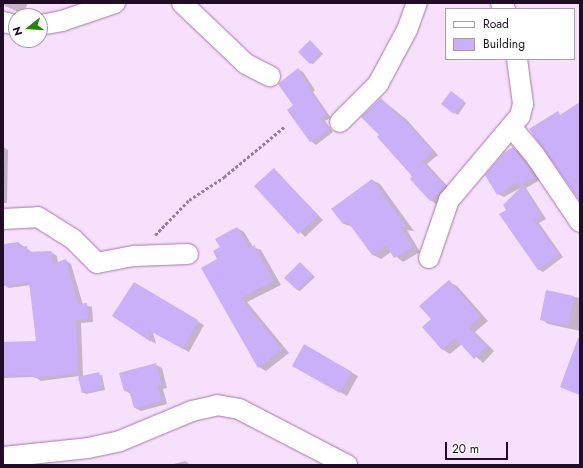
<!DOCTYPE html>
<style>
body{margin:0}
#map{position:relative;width:583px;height:468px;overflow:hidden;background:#f7e0fb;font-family:Jost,sans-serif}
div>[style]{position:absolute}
.shadow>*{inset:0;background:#0003}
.building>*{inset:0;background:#caaff9}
.path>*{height:2.5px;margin-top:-1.25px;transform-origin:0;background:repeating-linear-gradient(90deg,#947e98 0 3px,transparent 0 5px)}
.roads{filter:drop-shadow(0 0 1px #a673b0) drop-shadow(0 0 1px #a673b0)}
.street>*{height:20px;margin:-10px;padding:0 10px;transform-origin:10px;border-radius:10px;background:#fff}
span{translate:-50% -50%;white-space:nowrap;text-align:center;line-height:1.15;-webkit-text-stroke:3.5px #fff;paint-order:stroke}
.frame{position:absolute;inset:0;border:4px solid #210d25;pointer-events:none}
.legend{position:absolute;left:445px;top:8px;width:130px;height:52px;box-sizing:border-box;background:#fff;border:1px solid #a69ea8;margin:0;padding:5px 7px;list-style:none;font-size:12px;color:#210d25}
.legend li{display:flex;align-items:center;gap:8px;height:20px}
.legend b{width:20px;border:1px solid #a69ea8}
.north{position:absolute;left:8px;top:8px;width:40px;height:40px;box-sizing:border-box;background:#fff;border:1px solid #a69ea8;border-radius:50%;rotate:253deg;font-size:11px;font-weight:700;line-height:16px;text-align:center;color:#210d25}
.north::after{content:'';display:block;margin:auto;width:14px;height:18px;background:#208a02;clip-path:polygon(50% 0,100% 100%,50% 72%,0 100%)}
.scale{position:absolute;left:445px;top:442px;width:63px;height:18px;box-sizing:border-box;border:2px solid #210d25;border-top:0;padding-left:5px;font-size:12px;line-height:14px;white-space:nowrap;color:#210d25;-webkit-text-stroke:3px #fff;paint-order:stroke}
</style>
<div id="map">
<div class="shadow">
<i style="clip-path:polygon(3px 3px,28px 3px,23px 14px,3px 5px)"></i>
<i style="clip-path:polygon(310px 41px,323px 54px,313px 64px,310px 63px)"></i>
<i style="clip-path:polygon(298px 69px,303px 72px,315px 90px,313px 92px,331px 118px,325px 121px,333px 132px,316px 145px,311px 141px,294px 106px,279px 84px)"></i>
<i style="clip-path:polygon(454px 94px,466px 103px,458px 115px,442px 104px)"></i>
<i style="clip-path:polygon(381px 99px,407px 120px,438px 155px,427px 164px,451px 190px,436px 204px,430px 200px,381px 135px)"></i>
<i style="clip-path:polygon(3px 147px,8px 150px,7px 203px,3px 203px)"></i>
<i style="clip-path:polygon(513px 148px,519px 152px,540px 180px,526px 188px,546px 219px,539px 223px,563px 257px,543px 272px,538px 269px,504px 205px,524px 186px,504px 197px,498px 194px)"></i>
<i style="clip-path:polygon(274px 169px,323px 220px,305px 237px,255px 186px)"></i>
<i style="clip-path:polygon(372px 180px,380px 184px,414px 231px,407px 230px,420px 252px,403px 262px,391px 252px,381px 259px,373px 255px,353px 227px,344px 224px,333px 209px)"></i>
<i style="clip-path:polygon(237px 228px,244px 232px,253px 247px,261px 250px,281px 285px,247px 302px,289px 353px,266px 371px,259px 367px,219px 259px,221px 247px)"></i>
<i style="clip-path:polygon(19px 243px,33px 253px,51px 252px,57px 256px,58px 263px,65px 260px,71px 264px,83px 305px,92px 307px,93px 322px,81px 323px,83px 377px,102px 375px,105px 390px,86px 394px,83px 392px,79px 376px,41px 381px,35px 377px,3px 378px,3px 343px,37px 342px,31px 285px,9px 288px,4px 285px,3px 257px)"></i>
<i style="clip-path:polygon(300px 263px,315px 277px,300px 291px,297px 290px)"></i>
<i style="clip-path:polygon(449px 282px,457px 286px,488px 321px,475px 332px,494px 351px,483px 363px,462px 344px,450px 354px,442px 349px,432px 320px)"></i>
<i style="clip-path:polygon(134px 283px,204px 325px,189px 352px,153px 332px,156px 344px,113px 316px)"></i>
<i style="clip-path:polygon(547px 291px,580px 298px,580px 331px,548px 324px,541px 319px)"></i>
<i style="clip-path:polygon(580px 337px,580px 395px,561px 387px)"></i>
<i style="clip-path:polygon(305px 346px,358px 376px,347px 396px,294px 365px)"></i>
<i style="clip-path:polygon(156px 365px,162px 368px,167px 388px,163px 389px,167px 404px,141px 411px,135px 408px,131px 394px,125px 391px)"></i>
<i style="clip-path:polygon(185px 461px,191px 465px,170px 465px)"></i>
</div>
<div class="building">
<i style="clip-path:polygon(310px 40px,321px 52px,310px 64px,298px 52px)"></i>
<i style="clip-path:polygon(298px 68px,310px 87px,308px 88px,327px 115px,320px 118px,329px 129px,310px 142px,287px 110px,293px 105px,278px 84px)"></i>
<i style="clip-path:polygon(451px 91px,464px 101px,454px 114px,441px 104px)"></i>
<i style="clip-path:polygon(381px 98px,399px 117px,401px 116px,433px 151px,422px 161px,445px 186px,430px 201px,410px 179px,412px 176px,377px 137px,379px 135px,361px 117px)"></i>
<i style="clip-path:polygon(580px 102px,580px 201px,529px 129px,558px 111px,560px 115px)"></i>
<i style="clip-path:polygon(513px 147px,535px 176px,520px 185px,518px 182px,497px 195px,485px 175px,504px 153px)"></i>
<i style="clip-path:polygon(274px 168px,318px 216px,298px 234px,254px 186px)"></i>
<i style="clip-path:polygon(372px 179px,407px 228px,400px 226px,413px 247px,394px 258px,386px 245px,372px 255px,347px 221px,343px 224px,331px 209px)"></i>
<i style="clip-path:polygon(523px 185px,542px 216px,534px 220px,559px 254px,538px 270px,499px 214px,506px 210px,503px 205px)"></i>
<i style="clip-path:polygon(237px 227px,249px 248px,254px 245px,274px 281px,241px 298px,282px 349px,258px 368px,201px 268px,217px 259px,213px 251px,220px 247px,215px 239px)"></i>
<i style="clip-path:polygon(19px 242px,20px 247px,27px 246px,28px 252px,51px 251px,53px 264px,66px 259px,78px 304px,87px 303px,88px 319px,76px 320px,78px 373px,34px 378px,33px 375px,3px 376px,3px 342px,36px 341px,29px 282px,3px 286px,3px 244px)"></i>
<i style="clip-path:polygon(300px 262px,313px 275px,297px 290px,284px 278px)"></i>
<i style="clip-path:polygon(449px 280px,480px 316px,468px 327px,487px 346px,474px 359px,455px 338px,442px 350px,422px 327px,431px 319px,419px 306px)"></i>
<i style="clip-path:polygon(134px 282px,198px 320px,183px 349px,148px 330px,151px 342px,112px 316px)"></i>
<i style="clip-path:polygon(546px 290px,574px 296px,568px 326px,540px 320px)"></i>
<i style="clip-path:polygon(578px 338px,580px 338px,580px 395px,560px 387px)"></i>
<i style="clip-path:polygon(304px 344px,352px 372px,340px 393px,292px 366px)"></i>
<i style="clip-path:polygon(156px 363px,162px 385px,158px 386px,162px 401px,134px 408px,129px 390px,124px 391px,119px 373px)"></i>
<i style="clip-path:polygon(99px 372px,103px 388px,82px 393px,78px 377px)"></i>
</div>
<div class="path">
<i style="left:155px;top:235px;width:49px;rotate:-45.8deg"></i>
<i style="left:189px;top:200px;width:42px;rotate:-33.3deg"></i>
<i style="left:224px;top:177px;width:78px;rotate:-39.8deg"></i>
</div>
<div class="roads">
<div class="street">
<i style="left:182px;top:3px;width:88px;rotate:43.6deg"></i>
<i style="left:246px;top:64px;width:27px;rotate:27deg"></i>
<i style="left:501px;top:3px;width:7px;rotate:56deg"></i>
<i style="left:3px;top:22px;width:13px;rotate:13deg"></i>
<i style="left:40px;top:25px;width:22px;rotate:-10deg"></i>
<i style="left:62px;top:21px;width:56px;rotate:-18.8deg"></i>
<i style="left:340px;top:122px;width:54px;rotate:-45deg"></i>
<i style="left:378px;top:84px;width:61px;rotate:-61.8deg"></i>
<i style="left:407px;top:30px;width:29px;rotate:-70deg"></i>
<i style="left:512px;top:128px;width:34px;rotate:50deg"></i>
<i style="left:534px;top:154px;width:82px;rotate:55.9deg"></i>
<i style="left:3px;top:219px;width:35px;rotate:-3deg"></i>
<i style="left:38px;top:217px;width:41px;rotate:32.2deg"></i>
<i style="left:73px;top:239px;width:34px;rotate:45deg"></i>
<i style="left:97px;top:263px;width:38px;rotate:-11deg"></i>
<i style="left:134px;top:256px;width:54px;rotate:-2.1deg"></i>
<i style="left:429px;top:258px;width:61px;rotate:-71deg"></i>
<i style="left:449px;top:200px;width:110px;rotate:-49.8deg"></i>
<i style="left:520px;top:116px;width:12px;rotate:-76deg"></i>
<i style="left:523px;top:104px;width:45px;rotate:-97.6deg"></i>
<i style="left:3px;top:457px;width:85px;rotate:-6deg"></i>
<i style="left:88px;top:448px;width:33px;rotate:-12deg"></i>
<i style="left:120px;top:441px;width:78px;rotate:-22.6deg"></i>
<i style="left:192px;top:411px;width:26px;rotate:-13deg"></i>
<i style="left:217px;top:405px;width:22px;rotate:10deg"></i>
<i style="left:239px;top:409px;width:122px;rotate:27.4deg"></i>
</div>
</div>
<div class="frame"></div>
<ul class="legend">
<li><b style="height:5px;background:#fff"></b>Road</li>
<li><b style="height:11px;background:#caaff9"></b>Building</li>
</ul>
<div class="north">N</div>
<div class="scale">20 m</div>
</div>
